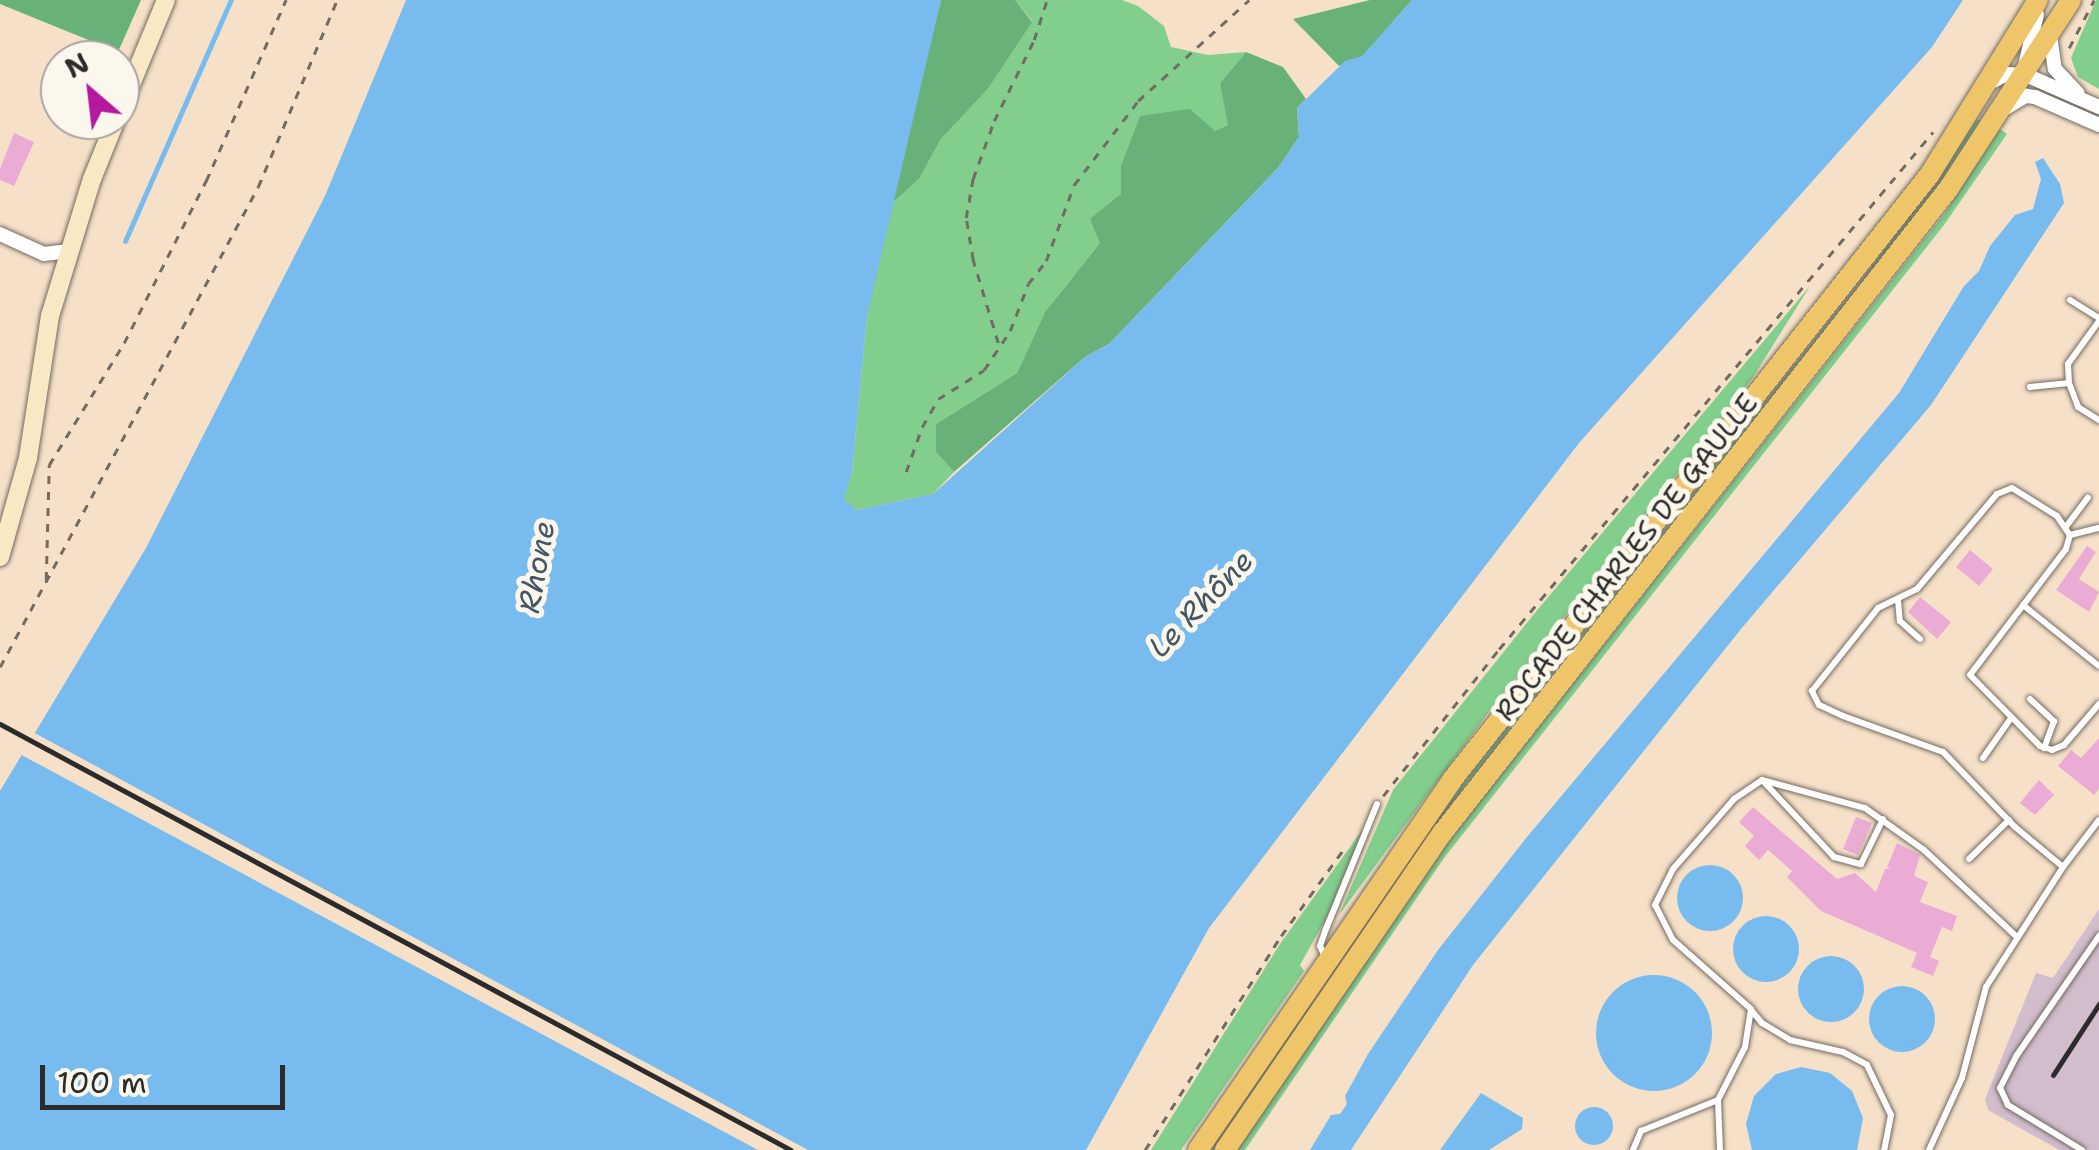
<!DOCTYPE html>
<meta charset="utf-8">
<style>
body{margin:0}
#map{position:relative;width:2099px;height:1150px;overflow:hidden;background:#f6e1c8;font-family:"Shantell Sans",sans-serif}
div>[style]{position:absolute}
.industrial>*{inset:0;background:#d1bdcc}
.green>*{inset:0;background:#81ce8d}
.forest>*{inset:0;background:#68b178}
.water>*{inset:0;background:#78bbee}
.round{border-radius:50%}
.pier>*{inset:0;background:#f6e1c8}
.stream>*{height:5px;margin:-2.5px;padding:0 2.5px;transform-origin:2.5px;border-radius:2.5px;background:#78bbee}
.building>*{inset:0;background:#eaacd4}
.path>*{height:2.5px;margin-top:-1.25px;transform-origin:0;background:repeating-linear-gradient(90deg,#726b62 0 8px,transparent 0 16px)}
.roads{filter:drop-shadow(0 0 2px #726b62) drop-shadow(0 0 2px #726b62)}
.lane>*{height:6px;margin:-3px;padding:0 3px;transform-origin:3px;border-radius:3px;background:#fff}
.street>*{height:14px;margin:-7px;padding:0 7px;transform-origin:7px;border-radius:7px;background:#fff}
.secondary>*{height:18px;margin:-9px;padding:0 9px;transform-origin:9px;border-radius:9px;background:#f8e8c3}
.primary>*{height:20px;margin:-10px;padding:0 10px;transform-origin:10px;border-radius:10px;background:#eec569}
.rail>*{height:5px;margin:-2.5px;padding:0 2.5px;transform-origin:2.5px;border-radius:2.5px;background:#2b2b2b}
span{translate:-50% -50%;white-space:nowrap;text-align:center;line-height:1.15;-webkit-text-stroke:10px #fbf7ec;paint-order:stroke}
.street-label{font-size:28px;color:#2b2b2b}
.water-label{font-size:30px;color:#425666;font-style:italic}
.north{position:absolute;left:40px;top:40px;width:100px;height:100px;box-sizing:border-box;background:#fbf7ec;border:2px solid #a8a59f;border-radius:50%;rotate:332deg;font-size:28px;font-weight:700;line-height:40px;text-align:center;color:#2b2b2b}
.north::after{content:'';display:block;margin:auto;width:35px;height:45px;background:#b5179e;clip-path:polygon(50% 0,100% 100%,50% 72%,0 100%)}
.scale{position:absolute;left:40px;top:1065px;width:245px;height:45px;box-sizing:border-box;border:5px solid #2b2b2b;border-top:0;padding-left:12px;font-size:30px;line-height:35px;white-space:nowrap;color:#2b2b2b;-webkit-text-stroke:8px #fbf7ec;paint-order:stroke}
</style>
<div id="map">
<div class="industrial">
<i style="clip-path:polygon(2099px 909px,2099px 1150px,2059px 1150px,1988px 1110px,1985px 1099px,2036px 973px,2053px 978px)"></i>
</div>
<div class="green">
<i style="clip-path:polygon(1015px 0,1122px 0,1138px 6px,1164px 26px,1171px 47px,1208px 55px,1246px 52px,1220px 83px,1229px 125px,1215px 131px,1140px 116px,1121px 165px,1121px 194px,1100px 243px,1045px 312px,1017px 373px,936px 424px,936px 452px,954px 472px,933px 494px,856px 510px,843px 499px,852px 472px,867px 316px,889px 206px,919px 179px,941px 139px,988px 89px,1032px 21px)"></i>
<i style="clip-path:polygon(2096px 0,2099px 0,2099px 89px,2078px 77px,2071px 58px)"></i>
<i style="clip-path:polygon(1977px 119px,1984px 123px,1932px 197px,1792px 378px,1217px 1150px,1207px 1150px,1412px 846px,1859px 284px)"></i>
<i style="clip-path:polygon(2000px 129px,2007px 134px,1944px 225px,1444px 858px,1245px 1150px,1237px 1150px,1446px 845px,1945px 213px)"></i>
<i style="clip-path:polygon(1810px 286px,1752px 379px,1485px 717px,1339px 915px,1393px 790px,1534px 614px)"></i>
<i style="clip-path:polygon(1366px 825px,1333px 906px,1300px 965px,1304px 971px,1181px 1150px,1151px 1150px,1280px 944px)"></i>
</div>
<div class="forest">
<i style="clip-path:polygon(0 0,141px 0,118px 52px,0 4px)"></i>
<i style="clip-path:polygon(941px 0,1015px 0,1032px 22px,988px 89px,941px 139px,919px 179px,889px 206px)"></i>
<i style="clip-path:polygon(1370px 0,1412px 0,1362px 57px,1339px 66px,1293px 19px)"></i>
<i style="clip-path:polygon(1246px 52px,1283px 67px,1306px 99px,1297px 108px,1299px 137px,1278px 168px,1109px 344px,1085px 357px,954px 472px,936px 452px,936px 424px,1017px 373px,1045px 312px,1100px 243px,1090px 219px,1121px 194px,1121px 165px,1140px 116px,1190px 109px,1215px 131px,1228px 125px,1220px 83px)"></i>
</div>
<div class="water">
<i style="clip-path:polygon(406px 0,941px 0,867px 316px,852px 472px,844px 499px,856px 510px,933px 494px,1085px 357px,1109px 344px,1278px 168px,1299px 137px,1297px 108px,1345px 61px,1362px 56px,1412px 0,1963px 0,1932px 47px,1579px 443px,1209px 928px,1086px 1150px,0 1150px,0 791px,146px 548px,325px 196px)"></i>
<i style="clip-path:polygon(2043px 158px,2060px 184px,2064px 203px,1931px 405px,1741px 629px,1473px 965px,1351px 1150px,1310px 1150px,1331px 1115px,1340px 1114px,1347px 1104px,1345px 1096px,1368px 1054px,1438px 950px,1527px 837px,1899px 393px,1964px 286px,1979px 271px,1990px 246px,2015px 215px,2033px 209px,2041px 179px,2035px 162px)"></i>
<i class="round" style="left:1677px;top:865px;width:66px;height:66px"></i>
<i class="round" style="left:1733px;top:916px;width:66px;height:66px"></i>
<i class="round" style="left:1798px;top:956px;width:66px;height:66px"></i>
<i class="round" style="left:1596px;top:975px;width:116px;height:116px"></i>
<i class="round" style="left:1869px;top:986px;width:66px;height:66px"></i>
<i style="clip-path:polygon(1801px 1067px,1830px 1073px,1852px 1091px,1863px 1118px,1857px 1150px,1752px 1150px,1746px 1124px,1754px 1096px,1776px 1074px)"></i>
<i style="clip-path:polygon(1481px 1093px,1523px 1118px,1522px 1129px,1489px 1150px,1440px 1150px)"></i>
<i class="round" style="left:1575px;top:1107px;width:38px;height:38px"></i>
</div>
<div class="pier">
<i style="clip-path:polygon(29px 730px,808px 1150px,758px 1150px,16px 752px)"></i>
</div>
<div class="stream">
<i style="left:125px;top:241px;width:263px;rotate:-66.3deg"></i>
</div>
<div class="building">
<i style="clip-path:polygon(14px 133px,34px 142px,14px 186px,0 180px,0 169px)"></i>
<i style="clip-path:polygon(2087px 546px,2096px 552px,2079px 579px,2099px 592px,2089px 612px,2056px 590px)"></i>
<i style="clip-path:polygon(1970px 550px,1993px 569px,1979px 586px,1956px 567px)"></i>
<i style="clip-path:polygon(1920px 597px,1951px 622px,1937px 639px,1908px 612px)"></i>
<i style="clip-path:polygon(2099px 738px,2099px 789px,2094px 795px,2058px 766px,2071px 750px,2081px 758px)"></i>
<i style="clip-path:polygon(2039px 780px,2054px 795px,2035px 815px,2020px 803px)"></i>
<i style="clip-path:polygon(1753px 807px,1837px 879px,1855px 873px,1876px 892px,1885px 869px,1891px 868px,1887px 867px,1897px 843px,1920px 855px,1914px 876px,1928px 882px,1920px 902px,1957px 916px,1952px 931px,1942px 927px,1930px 957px,1939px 961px,1933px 976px,1911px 967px,1917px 953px,1821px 911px,1787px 877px,1792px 871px,1768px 850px,1759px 860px,1745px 846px,1754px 836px,1739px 822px)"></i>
<i style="clip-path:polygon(1856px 817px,1872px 823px,1858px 855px,1843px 849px)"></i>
</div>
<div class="path">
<i style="left:2069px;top:48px;width:54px;rotate:-62.5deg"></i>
<i style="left:998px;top:343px;width:87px;rotate:-106.8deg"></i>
<i style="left:973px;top:260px;width:43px;rotate:-99.5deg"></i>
<i style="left:966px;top:218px;width:40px;rotate:-80deg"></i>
<i style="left:973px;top:179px;width:62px;rotate:-70.1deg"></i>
<i style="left:994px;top:121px;width:90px;rotate:-63.7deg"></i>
<i style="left:1034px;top:40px;width:42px;rotate:-72deg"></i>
<i style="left:906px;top:472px;width:48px;rotate:-70.4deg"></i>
<i style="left:922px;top:427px;width:32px;rotate:-60deg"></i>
<i style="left:938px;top:399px;width:54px;rotate:-32.2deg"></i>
<i style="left:984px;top:370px;width:47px;rotate:-56.3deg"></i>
<i style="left:1010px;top:331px;width:50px;rotate:-69deg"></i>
<i style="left:1028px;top:284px;width:29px;rotate:-52deg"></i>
<i style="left:1046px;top:261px;width:81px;rotate:-69.8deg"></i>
<i style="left:1074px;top:185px;width:106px;rotate:-52.7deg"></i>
<i style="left:1138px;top:101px;width:150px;rotate:-42.3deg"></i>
<i style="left:46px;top:580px;width:115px;rotate:-88.5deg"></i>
<i style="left:49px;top:465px;width:143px;rotate:-58.4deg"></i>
<i style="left:124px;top:343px;width:182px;rotate:-63.2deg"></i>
<i style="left:206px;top:181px;width:198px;rotate:-66.2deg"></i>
<i style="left:0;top:667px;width:545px;rotate:-61.74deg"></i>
<i style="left:258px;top:187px;width:203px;rotate:-67.1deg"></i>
<i style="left:1383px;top:796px;width:187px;rotate:-51.7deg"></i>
<i style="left:1499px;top:649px;width:675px;rotate:-49.99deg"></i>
<i style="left:1145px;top:1150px;width:254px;rotate:-57.6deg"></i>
<i style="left:1281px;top:936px;width:111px;rotate:-54.2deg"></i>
</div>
<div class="roads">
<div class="lane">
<i style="left:2070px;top:300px;width:34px;rotate:32deg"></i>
<i style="left:2099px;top:321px;width:53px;rotate:125.8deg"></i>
<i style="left:2068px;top:364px;width:19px;rotate:87deg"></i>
<i style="left:2069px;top:383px;width:26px;rotate:69deg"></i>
<i style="left:2078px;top:407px;width:25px;rotate:32deg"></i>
<i style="left:2030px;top:387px;width:39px;rotate:-6deg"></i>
<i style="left:2065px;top:528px;width:38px;rotate:-53deg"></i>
<i style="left:2070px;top:535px;width:30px;rotate:-14deg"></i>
<i style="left:1898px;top:600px;width:21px;rotate:85deg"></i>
<i style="left:1900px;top:621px;width:27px;rotate:42deg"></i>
<i style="left:2023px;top:605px;width:97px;rotate:38.8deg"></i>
<i style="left:2030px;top:699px;width:33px;rotate:43deg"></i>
<i style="left:2054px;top:721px;width:29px;rotate:110deg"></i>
<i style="left:1983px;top:758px;width:49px;rotate:-55deg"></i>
<i style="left:1763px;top:781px;width:104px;rotate:46.9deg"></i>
<i style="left:1834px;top:857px;width:28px;rotate:15deg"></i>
<i style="left:1861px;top:864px;width:50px;rotate:-63.9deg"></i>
<i style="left:1969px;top:859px;width:56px;rotate:-44.3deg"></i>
<i style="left:2063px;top:867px;width:62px;rotate:-140.2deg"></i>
<i style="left:2015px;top:827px;width:104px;rotate:-133.8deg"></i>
<i style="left:1943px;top:752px;width:106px;rotate:-160.2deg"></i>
<i style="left:1843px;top:716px;width:26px;rotate:-155deg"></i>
<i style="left:1819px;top:705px;width:16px;rotate:-117deg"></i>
<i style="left:1812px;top:691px;width:106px;rotate:-51.5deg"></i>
<i style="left:1878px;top:608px;width:43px;rotate:-26deg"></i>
<i style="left:1917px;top:589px;width:124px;rotate:-49.9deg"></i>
<i style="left:1997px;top:494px;width:16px;rotate:-22deg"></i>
<i style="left:2012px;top:488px;width:53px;rotate:31.9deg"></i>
<i style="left:2057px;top:516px;width:23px;rotate:56deg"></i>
<i style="left:2070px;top:535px;width:15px;rotate:106deg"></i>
<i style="left:2066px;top:549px;width:158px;rotate:127.3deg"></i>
<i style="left:1970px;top:675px;width:100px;rotate:45.4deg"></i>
<i style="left:2040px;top:746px;width:13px;rotate:18deg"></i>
<i style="left:2052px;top:750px;width:13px;rotate:-23deg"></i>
<i style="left:2064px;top:745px;width:54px;rotate:-49.5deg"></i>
<i style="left:1325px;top:957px;width:12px;rotate:-114deg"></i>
<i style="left:1320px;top:946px;width:18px;rotate:-71deg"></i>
<i style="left:1326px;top:929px;width:135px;rotate:-67.8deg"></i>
<i style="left:1751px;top:1010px;width:17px;rotate:50deg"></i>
<i style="left:1762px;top:1023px;width:33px;rotate:31deg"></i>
<i style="left:1790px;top:1040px;width:54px;rotate:12.8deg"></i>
<i style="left:1843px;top:1052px;width:27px;rotate:28deg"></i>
<i style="left:1867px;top:1065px;width:55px;rotate:64.4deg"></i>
<i style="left:1891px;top:1115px;width:36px;rotate:101deg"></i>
<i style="left:1633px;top:1150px;width:21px;rotate:-67deg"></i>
<i style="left:1641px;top:1131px;width:83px;rotate:-21.9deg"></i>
<i style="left:1720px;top:1150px;width:50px;rotate:-92.3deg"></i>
<i style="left:1718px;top:1100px;width:59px;rotate:-63deg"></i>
<i style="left:1745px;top:1047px;width:38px;rotate:-81deg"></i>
<i style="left:1751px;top:1009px;width:104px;rotate:-138.5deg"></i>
<i style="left:1673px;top:940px;width:39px;rotate:-117deg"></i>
<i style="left:1655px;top:905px;width:40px;rotate:-63.4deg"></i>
<i style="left:1673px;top:869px;width:93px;rotate:-48.9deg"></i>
<i style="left:1734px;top:799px;width:34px;rotate:-34deg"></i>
<i style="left:1762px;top:780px;width:107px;rotate:15.2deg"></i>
<i style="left:1865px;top:808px;width:72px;rotate:35.4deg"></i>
<i style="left:1924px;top:850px;width:127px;rotate:43.1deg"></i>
<i style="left:1929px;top:1150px;width:79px;rotate:-65.4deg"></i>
<i style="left:1962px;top:1078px;width:94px;rotate:-75.2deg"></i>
<i style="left:1986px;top:987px;width:143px;rotate:-57.3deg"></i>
<i style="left:2063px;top:867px;width:59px;rotate:-52.5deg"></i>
<i style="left:2082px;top:1150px;width:87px;rotate:-148.7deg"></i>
<i style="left:2008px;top:1105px;width:19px;rotate:-115deg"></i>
<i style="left:2000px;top:1088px;width:37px;rotate:-63deg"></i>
<i style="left:2017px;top:1055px;width:145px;rotate:-55.4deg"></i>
</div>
<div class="street">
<i style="left:2050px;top:35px;width:34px;rotate:82deg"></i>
<i style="left:2055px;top:69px;width:33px;rotate:47deg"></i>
<i style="left:2025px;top:66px;width:53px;rotate:-77deg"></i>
<i style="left:1989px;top:83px;width:20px;rotate:-27deg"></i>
<i style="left:2007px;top:74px;width:19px;rotate:3deg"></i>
<i style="left:2026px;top:75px;width:80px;rotate:23.7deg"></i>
<i style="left:2004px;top:109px;width:26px;rotate:-31deg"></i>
<i style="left:2026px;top:96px;width:9px;rotate:6deg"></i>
<i style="left:2035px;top:97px;width:70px;rotate:23.6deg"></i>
<i style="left:0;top:234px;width:48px;rotate:24.4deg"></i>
<i style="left:44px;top:254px;width:23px;rotate:-7deg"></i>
</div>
<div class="secondary">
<i style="left:120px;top:111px;width:120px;rotate:-67.5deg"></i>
<i style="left:0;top:557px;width:103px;rotate:-74.2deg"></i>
<i style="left:28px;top:458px;width:144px;rotate:-81.2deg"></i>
<i style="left:50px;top:316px;width:143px;rotate:-73deg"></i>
<i style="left:92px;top:179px;width:64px;rotate:-67.9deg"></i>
</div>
<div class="primary">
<i style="left:1198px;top:1150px;width:449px;rotate:-55.5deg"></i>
<i style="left:1452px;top:780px;width:772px;rotate:-51.73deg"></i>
<i style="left:1930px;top:174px;width:205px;rotate:-58.2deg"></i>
<i style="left:1225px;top:1150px;width:386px;rotate:-55.6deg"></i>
<i style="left:1443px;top:832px;width:819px;rotate:-51.84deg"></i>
<i style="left:1949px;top:188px;width:224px;rotate:-57deg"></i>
</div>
</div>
<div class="rail">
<i style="left:0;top:724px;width:898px;rotate:28.31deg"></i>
<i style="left:2053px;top:1075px;width:85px;rotate:-57.1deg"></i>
</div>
<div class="street-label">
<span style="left:1626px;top:557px;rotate:-52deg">ROCADE CHARLES DE GAULLE</span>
</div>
<div class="water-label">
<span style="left:537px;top:567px;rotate:-80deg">Rhone</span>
<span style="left:1201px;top:604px;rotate:-46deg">Le Rhône</span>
</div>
<div class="north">N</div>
<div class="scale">100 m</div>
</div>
